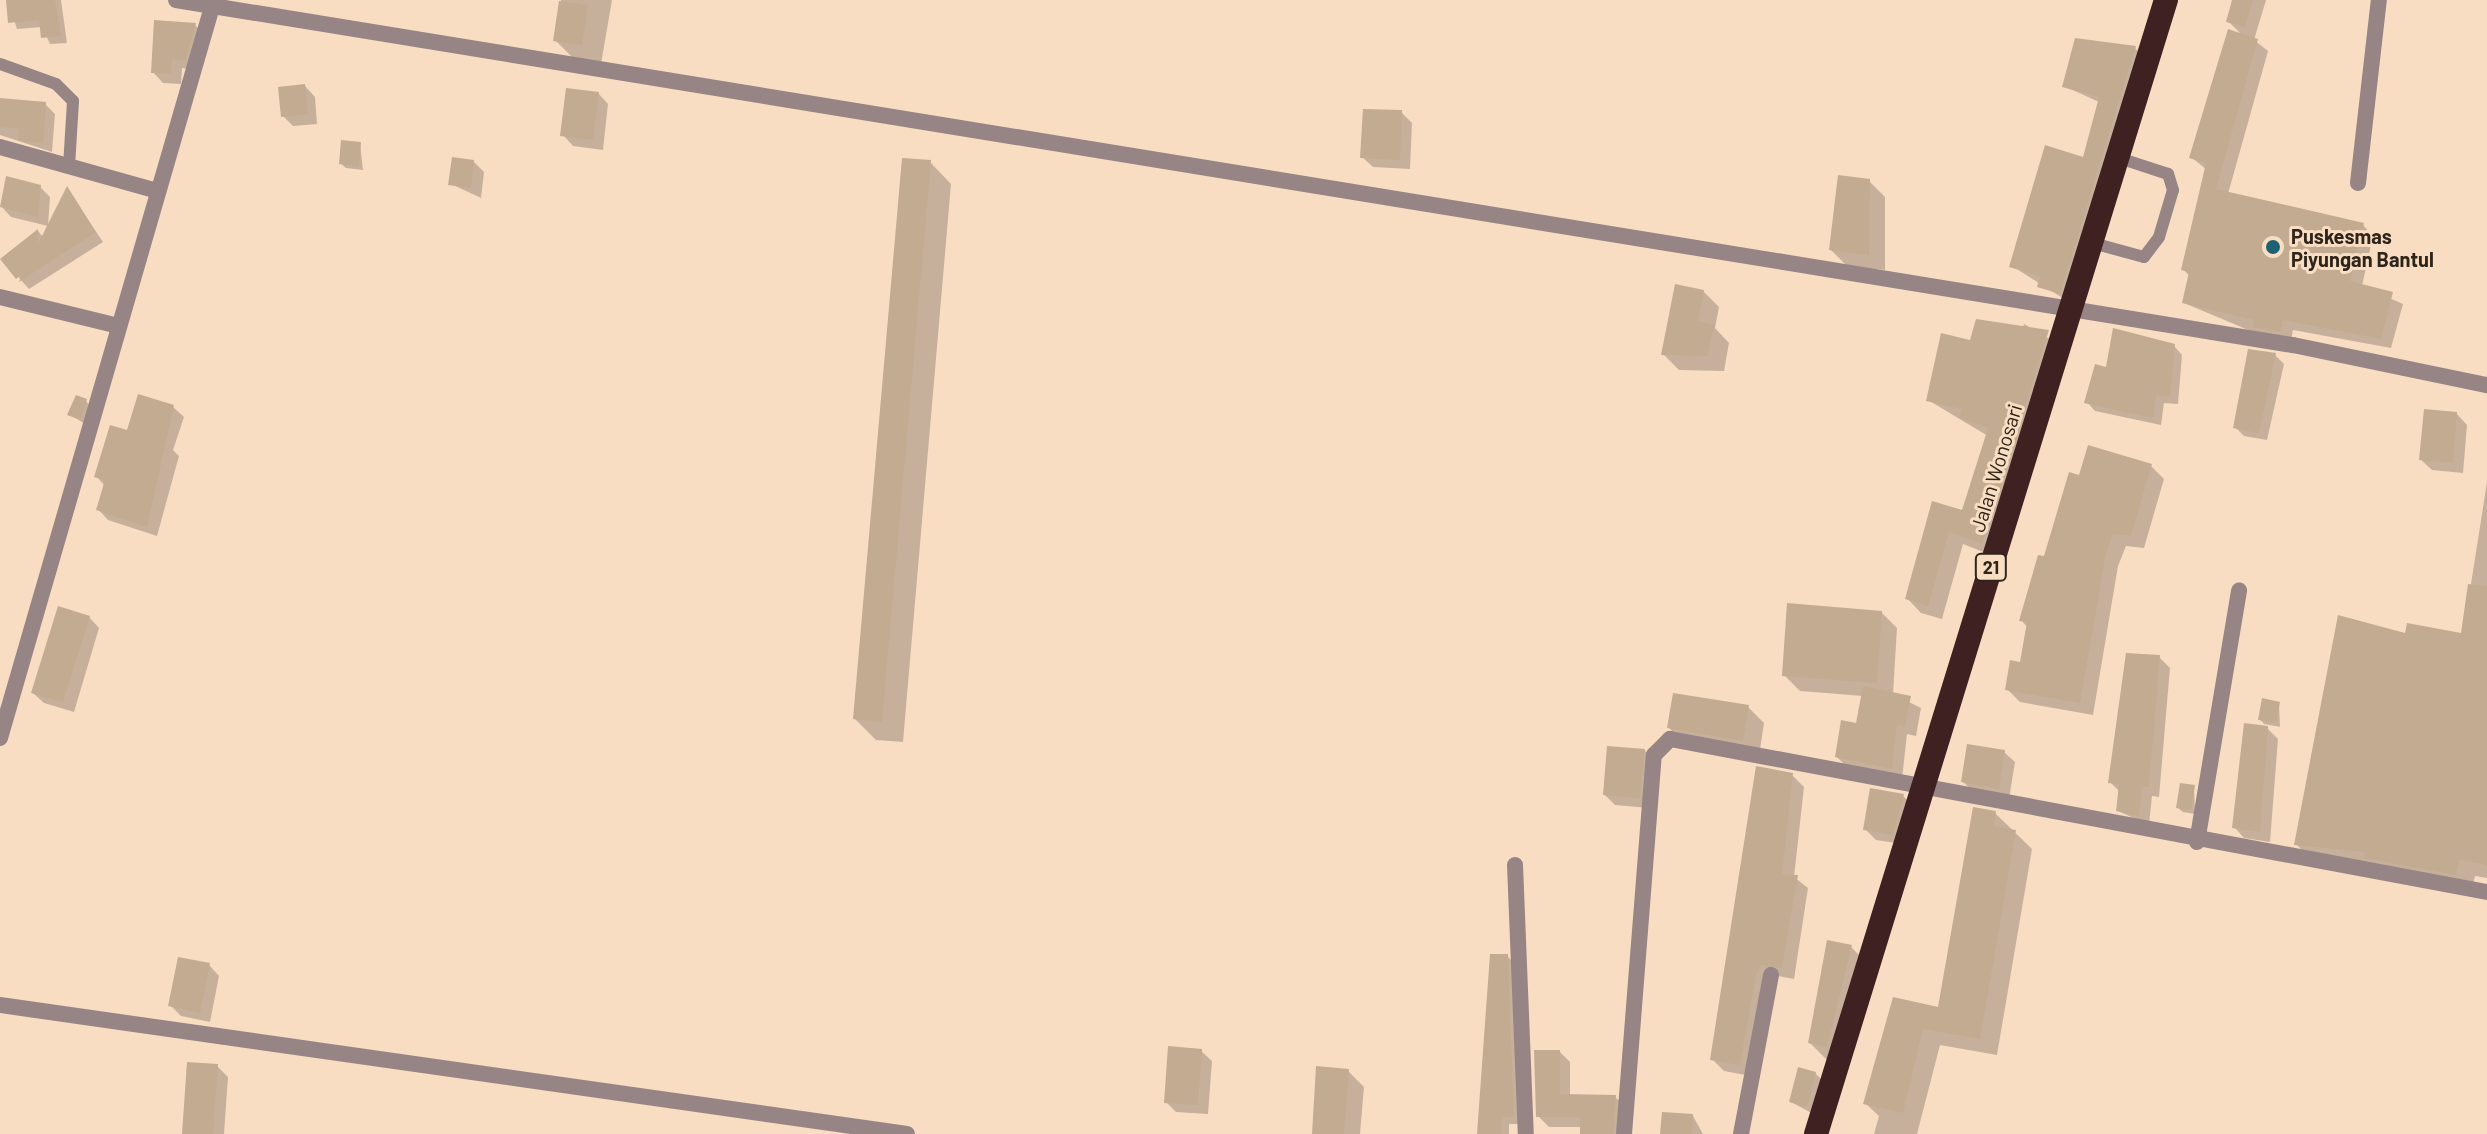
<!DOCTYPE html>
<style>
body{margin:0}
#map{position:relative;width:2487px;height:1134px;overflow:hidden;background:#f8ddc3;font-family:Barlow,sans-serif}
div>[style]{position:absolute}
.shadow>*{inset:0;background:#0003}
.building>*{inset:0;background:#c2ab90}
.lane>*{height:12px;margin:-6px;padding:0 6px;transform-origin:6px;border-radius:6px;background:#968584}
.street>*{height:16px;margin:-8px;padding:0 8px;transform-origin:8px;border-radius:8px;background:#968584}
.highway>*{height:24px;margin:-12px;padding:0 12px;transform-origin:12px;border-radius:12px;background:#3f2121}
.dots>*{width:22px;height:22px;translate:-50% -50%;box-sizing:border-box;border:4px solid #f8ddc3;border-radius:50%}
span{translate:-50% -50%;white-space:nowrap;text-align:center;line-height:1.15;-webkit-text-stroke:6px #f8ddc3;paint-order:stroke}
.shield-label span{padding:2px 6px;background:#f8ddc3;border:2px solid;border-radius:6px;-webkit-text-stroke-width:0}
.shield-label{font-size:18px;color:#2e241a;font-weight:700}
.poi-label{font-size:20px;color:#2e241a;font-weight:700}
.left{translate:0 -50%;text-align:left}
.street-label{font-size:20px;color:#2e241a}
</style>
<div id="map">
<div class="shadow">
<i style="clip-path:polygon(8px 0,61px 0,67px 43px,50px 44px,42px 27px,17px 29px)"></i>
<i style="clip-path:polygon(561px 0,612px 0,601px 64px,575px 60px,555px 40px)"></i>
<i style="clip-path:polygon(2234px 0,2266px 0,2254px 40px,2268px 51px,2228px 194px,2363px 225px,2373px 236px,2362px 286px,2403px 304px,2391px 348px,2293px 330px,2291px 341px,2265px 337px,2184px 303px,2190px 277px,2184px 270px,2207px 170px,2191px 157px,2243px 36px,2228px 21px)"></i>
<i style="clip-path:polygon(195px 25px,205px 35px,195px 70px,182px 68px,181px 84px,163px 83px,153px 72px)"></i>
<i style="clip-path:polygon(2135px 48px,2145px 58px,2069px 302px,2012px 266px,2084px 160px,2099px 102px,2064px 86px)"></i>
<i style="clip-path:polygon(305px 86px,315px 97px,317px 124px,293px 126px,283px 116px)"></i>
<i style="clip-path:polygon(598px 93px,608px 104px,603px 150px,573px 146px,563px 135px)"></i>
<i style="clip-path:polygon(0 99px,45px 104px,55px 114px,52px 152px,0 135px)"></i>
<i style="clip-path:polygon(1401px 112px,1412px 123px,1410px 169px,1373px 167px,1362px 157px)"></i>
<i style="clip-path:polygon(360px 144px,363px 170px,346px 168px,341px 164px)"></i>
<i style="clip-path:polygon(474px 162px,484px 172px,481px 198px,451px 184px)"></i>
<i style="clip-path:polygon(930px 162px,951px 184px,903px 742px,876px 740px,855px 719px)"></i>
<i style="clip-path:polygon(1869px 181px,1885px 197px,1885px 270px,1847px 266px,1831px 250px)"></i>
<i style="clip-path:polygon(40px 187px,50px 197px,48px 226px,11px 217px,1px 206px)"></i>
<i style="clip-path:polygon(67px 189px,103px 242px,29px 289px,3px 260px,38px 231px,43px 237px)"></i>
<i style="clip-path:polygon(1703px 291px,1719px 307px,1715px 328px,1729px 343px,1724px 371px,1679px 370px,1663px 354px)"></i>
<i style="clip-path:polygon(2024px 324px,2062px 346px,1996px 557px,1963px 544px,1942px 619px,1921px 613px,1907px 598px,1933px 504px,1963px 512px,1988px 436px,1928px 400px,1972px 342px,2021px 333px)"></i>
<i style="clip-path:polygon(2174px 346px,2182px 355px,2178px 404px,2164px 403px,2161px 425px,2095px 411px,2087px 402px,2107px 369px)"></i>
<i style="clip-path:polygon(2275px 355px,2284px 364px,2267px 440px,2244px 436px,2235px 427px)"></i>
<i style="clip-path:polygon(86px 401px,90px 406px,85px 424px,69px 414px)"></i>
<i style="clip-path:polygon(173px 407px,184px 417px,173px 450px,179px 456px,157px 536px,108px 520px,98px 509px,105px 486px,96px 476px,129px 433px)"></i>
<i style="clip-path:polygon(2457px 414px,2467px 425px,2463px 473px,2432px 470px,2421px 460px)"></i>
<i style="clip-path:polygon(2151px 466px,2164px 479px,2144px 548px,2126px 546px,2118px 566px,2093px 715px,2020px 702px,2007px 689px,2022px 664px,2028px 628px,2021px 620px,2080px 478px)"></i>
<i style="clip-path:polygon(2487px 482px,2487px 878px,2475px 876px,2472px 890px,2313px 861px,2296px 844px,2406px 636px,2463px 635px)"></i>
<i style="clip-path:polygon(1881px 612px,1897px 628px,1893px 694px,1921px 708px,1916px 736px,1907px 734px,1902px 779px,1847px 767px,1837px 757px,1857px 725px,1863px 696px,1800px 691px,1784px 675px)"></i>
<i style="clip-path:polygon(89px 617px,99px 628px,74px 712px,44px 703px,33px 693px)"></i>
<i style="clip-path:polygon(2159px 657px,2170px 668px,2159px 797px,2152px 796px,2149px 825px,2118px 811px,2120px 792px,2110px 782px)"></i>
<i style="clip-path:polygon(2279px 704px,2280px 727px,2264px 724px,2260px 719px)"></i>
<i style="clip-path:polygon(1748px 707px,1764px 723px,1759px 756px,1686px 744px,1669px 728px)"></i>
<i style="clip-path:polygon(2267px 728px,2278px 739px,2270px 842px,2244px 838px,2234px 827px)"></i>
<i style="clip-path:polygon(1644px 750px,1655px 761px,1649px 808px,1615px 805px,1605px 795px)"></i>
<i style="clip-path:polygon(2004px 752px,2015px 762px,2009px 799px,1974px 792px,1963px 782px)"></i>
<i style="clip-path:polygon(1792px 775px,1804px 787px,1794px 877px,1808px 888px,1794px 979px,1772px 975px,1751px 1076px,1724px 1071px,1712px 1059px)"></i>
<i style="clip-path:polygon(2194px 787px,2195px 814px,2183px 812px,2178px 808px)"></i>
<i style="clip-path:polygon(1903px 796px,1914px 806px,1903px 844px,1876px 840px,1865px 829px)"></i>
<i style="clip-path:polygon(1995px 813px,2032px 849px,1997px 1055px,1940px 1045px,1917px 1134px,1874px 1134px,1879px 1116px,1865px 1103px,1894px 999px,1940px 1009px)"></i>
<i style="clip-path:polygon(1851px 947px,1867px 963px,1843px 1062px,1826px 1059px,1810px 1043px)"></i>
<i style="clip-path:polygon(1507px 956px,1515px 964px,1522px 1124px,1509px 1124px,1509px 1134px,1479px 1134px)"></i>
<i style="clip-path:polygon(209px 965px,219px 976px,210px 1022px,181px 1016px,170px 1005px)"></i>
<i style="clip-path:polygon(1201px 1051px,1212px 1061px,1208px 1114px,1176px 1112px,1166px 1102px)"></i>
<i style="clip-path:polygon(1560px 1052px,1570px 1062px,1570px 1096px,1615px 1097px,1626px 1107px,1626px 1134px,1582px 1134px,1582px 1127px,1549px 1127px,1538px 1116px)"></i>
<i style="clip-path:polygon(217px 1066px,228px 1077px,224px 1134px,184px 1134px)"></i>
<i style="clip-path:polygon(1348px 1071px,1364px 1087px,1360px 1134px,1314px 1134px)"></i>
<i style="clip-path:polygon(1815px 1073px,1826px 1084px,1817px 1116px,1791px 1102px)"></i>
<i style="clip-path:polygon(1693px 1116px,1703px 1134px,1662px 1134px)"></i>
</div>
<div class="building">
<i style="clip-path:polygon(6px 0,55px 0,61px 36px,41px 38px,39px 20px,8px 23px)"></i>
<i style="clip-path:polygon(2232px 0,2253px 0,2245px 27px,2226px 22px)"></i>
<i style="clip-path:polygon(559px 1px,588px 5px,582px 45px,553px 41px)"></i>
<i style="clip-path:polygon(154px 20px,196px 23px,185px 61px,172px 59px,171px 74px,151px 73px)"></i>
<i style="clip-path:polygon(2228px 29px,2258px 39px,2216px 189px,2364px 223px,2350px 281px,2393px 292px,2381px 339px,2283px 320px,2280px 332px,2253px 327px,2254px 320px,2182px 303px,2189px 272px,2181px 270px,2206px 163px,2189px 158px)"></i>
<i style="clip-path:polygon(2075px 38px,2136px 46px,2060px 294px,2037px 287px,2040px 276px,2009px 267px,2045px 145px,2083px 157px,2099px 97px,2062px 87px)"></i>
<i style="clip-path:polygon(305px 84px,308px 114px,281px 117px,278px 87px)"></i>
<i style="clip-path:polygon(566px 88px,599px 92px,593px 140px,560px 136px)"></i>
<i style="clip-path:polygon(0 98px,46px 102px,43px 143px,18px 141px,19px 129px,0 127px)"></i>
<i style="clip-path:polygon(1363px 109px,1402px 110px,1400px 160px,1360px 158px)"></i>
<i style="clip-path:polygon(341px 140px,361px 142px,359px 166px,339px 164px)"></i>
<i style="clip-path:polygon(452px 157px,474px 160px,471px 188px,448px 185px)"></i>
<i style="clip-path:polygon(902px 158px,931px 160px,882px 722px,853px 719px)"></i>
<i style="clip-path:polygon(1838px 175px,1870px 179px,1869px 255px,1829px 250px)"></i>
<i style="clip-path:polygon(6px 176px,41px 185px,38px 217px,0 207px)"></i>
<i style="clip-path:polygon(67px 186px,96px 232px,19px 282px,22px 274px,16px 279px,0 259px,38px 229px,37px 246px)"></i>
<i style="clip-path:polygon(1675px 284px,1704px 290px,1698px 321px,1714px 325px,1708px 356px,1661px 355px)"></i>
<i style="clip-path:polygon(1976px 319px,2049px 330px,1982px 544px,1949px 532px,1928px 606px,1905px 599px,1932px 501px,1962px 510px,1988px 428px,1959px 418px,1962px 409px,1926px 401px,1941px 333px,1970px 340px)"></i>
<i style="clip-path:polygon(2113px 328px,2175px 344px,2170px 397px,2156px 395px,2153px 418px,2084px 403px,2095px 364px,2106px 367px)"></i>
<i style="clip-path:polygon(2248px 349px,2276px 353px,2259px 433px,2233px 428px)"></i>
<i style="clip-path:polygon(138px 394px,174px 405px,147px 527px,96px 510px,105px 480px,94px 477px,110px 425px,127px 430px)"></i>
<i style="clip-path:polygon(76px 395px,87px 399px,81px 420px,67px 415px)"></i>
<i style="clip-path:polygon(2424px 409px,2457px 412px,2453px 463px,2419px 460px)"></i>
<i style="clip-path:polygon(2088px 445px,2152px 464px,2131px 536px,2113px 534px,2106px 553px,2080px 703px,2005px 690px,2010px 660px,2020px 662px,2027px 622px,2019px 621px,2038px 555px,2044px 556px,2069px 472px,2079px 475px)"></i>
<i style="clip-path:polygon(2468px 584px,2487px 586px,2487px 865px,2459px 860px,2456px 875px,2364px 858px,2365px 852px,2294px 845px,2338px 615px,2405px 633px,2407px 623px,2461px 633px)"></i>
<i style="clip-path:polygon(1787px 603px,1882px 611px,1877px 683px,1782px 676px)"></i>
<i style="clip-path:polygon(58px 606px,90px 616px,63px 702px,31px 693px)"></i>
<i style="clip-path:polygon(2126px 653px,2160px 655px,2149px 787px,2142px 787px,2139px 816px,2116px 811px,2119px 784px,2108px 783px)"></i>
<i style="clip-path:polygon(1863px 686px,1911px 696px,1905px 726px,1897px 725px,1892px 769px,1835px 757px,1841px 720px,1856px 723px)"></i>
<i style="clip-path:polygon(1673px 693px,1749px 705px,1743px 741px,1667px 728px)"></i>
<i style="clip-path:polygon(2262px 698px,2280px 702px,2276px 723px,2258px 720px)"></i>
<i style="clip-path:polygon(2244px 723px,2268px 726px,2260px 832px,2232px 828px)"></i>
<i style="clip-path:polygon(1967px 744px,2005px 750px,1999px 789px,1961px 782px)"></i>
<i style="clip-path:polygon(1607px 746px,1645px 749px,1640px 798px,1603px 795px)"></i>
<i style="clip-path:polygon(1756px 766px,1793px 773px,1782px 874px,1798px 875px,1782px 968px,1761px 965px,1756px 975px,1740px 1065px,1710px 1060px)"></i>
<i style="clip-path:polygon(2180px 783px,2195px 785px,2191px 810px,2176px 808px)"></i>
<i style="clip-path:polygon(1870px 788px,1904px 794px,1893px 835px,1863px 830px)"></i>
<i style="clip-path:polygon(1973px 807px,1996px 811px,1994px 826px,2016px 830px,1980px 1039px,1923px 1029px,1903px 1113px,1863px 1104px,1893px 997px,1938px 1007px)"></i>
<i style="clip-path:polygon(1827px 940px,1852px 945px,1827px 1047px,1808px 1043px)"></i>
<i style="clip-path:polygon(1490px 954px,1508px 954px,1514px 1117px,1502px 1117px,1501px 1134px,1477px 1134px)"></i>
<i style="clip-path:polygon(178px 957px,210px 963px,200px 1013px,168px 1006px)"></i>
<i style="clip-path:polygon(1168px 1046px,1202px 1049px,1198px 1105px,1164px 1103px)"></i>
<i style="clip-path:polygon(1534px 1050px,1560px 1050px,1560px 1094px,1616px 1095px,1613px 1134px,1580px 1134px,1580px 1117px,1536px 1117px)"></i>
<i style="clip-path:polygon(187px 1062px,218px 1064px,213px 1134px,182px 1134px)"></i>
<i style="clip-path:polygon(1316px 1066px,1349px 1069px,1344px 1134px,1312px 1134px)"></i>
<i style="clip-path:polygon(1798px 1067px,1816px 1072px,1807px 1107px,1789px 1102px)"></i>
<i style="clip-path:polygon(1662px 1112px,1693px 1114px,1692px 1134px,1660px 1134px)"></i>
</div>
<div class="lane">
<i style="left:0;top:64px;width:59px;rotate:19.7deg"></i>
<i style="left:56px;top:84px;width:24px;rotate:45deg"></i>
<i style="left:73px;top:101px;width:65px;rotate:93.5deg"></i>
<i style="left:2089px;top:242px;width:57px;rotate:15.3deg"></i>
<i style="left:2144px;top:257px;width:25px;rotate:-53deg"></i>
<i style="left:2159px;top:237px;width:49px;rotate:-73.4deg"></i>
<i style="left:2173px;top:190px;width:17px;rotate:-107deg"></i>
<i style="left:2168px;top:174px;width:55px;rotate:-161.9deg"></i>
</div>
<div class="street">
<i style="left:176px;top:0;width:2145px;rotate:9.26deg"></i>
<i style="left:2293px;top:345px;width:198px;rotate:11.7deg"></i>
<i style="left:0;top:147px;width:164px;rotate:15.6deg"></i>
<i style="left:2358px;top:183px;width:184px;rotate:-83.5deg"></i>
<i style="left:0;top:297px;width:122px;rotate:13.8deg"></i>
<i style="left:0;top:738px;width:768px;rotate:-73.83deg"></i>
<i style="left:2197px;top:842px;width:255px;rotate:-80.5deg"></i>
<i style="left:1515px;top:865px;width:269px;rotate:87.7deg"></i>
<i style="left:0;top:1005px;width:916px;rotate:8.09deg"></i>
<i style="left:1624px;top:1134px;width:380px;rotate:-85.5deg"></i>
<i style="left:1654px;top:755px;width:23px;rotate:-45deg"></i>
<i style="left:1670px;top:739px;width:831px;rotate:10.61deg"></i>
<i style="left:1741px;top:1134px;width:162px;rotate:-79.3deg"></i>
</div>
<div class="highway">
<i style="left:1816px;top:1134px;width:1187px;rotate:-72.85deg"></i>
</div>
<div class="dots">
<i style="left:2273px;top:247px;background:#1c6273"></i>
</div>
<div class="shield-label">
<span style="left:1991px;top:567px">21</span>
</div>
<div class="poi-label">
<span class="left" style="left:2291px;top:248px">Puskesmas<br>Piyungan Bantul</span>
</div>
<div class="street-label">
<span style="left:1996px;top:468px;rotate:-73deg">Jalan Wonosari</span>
</div>
</div>
